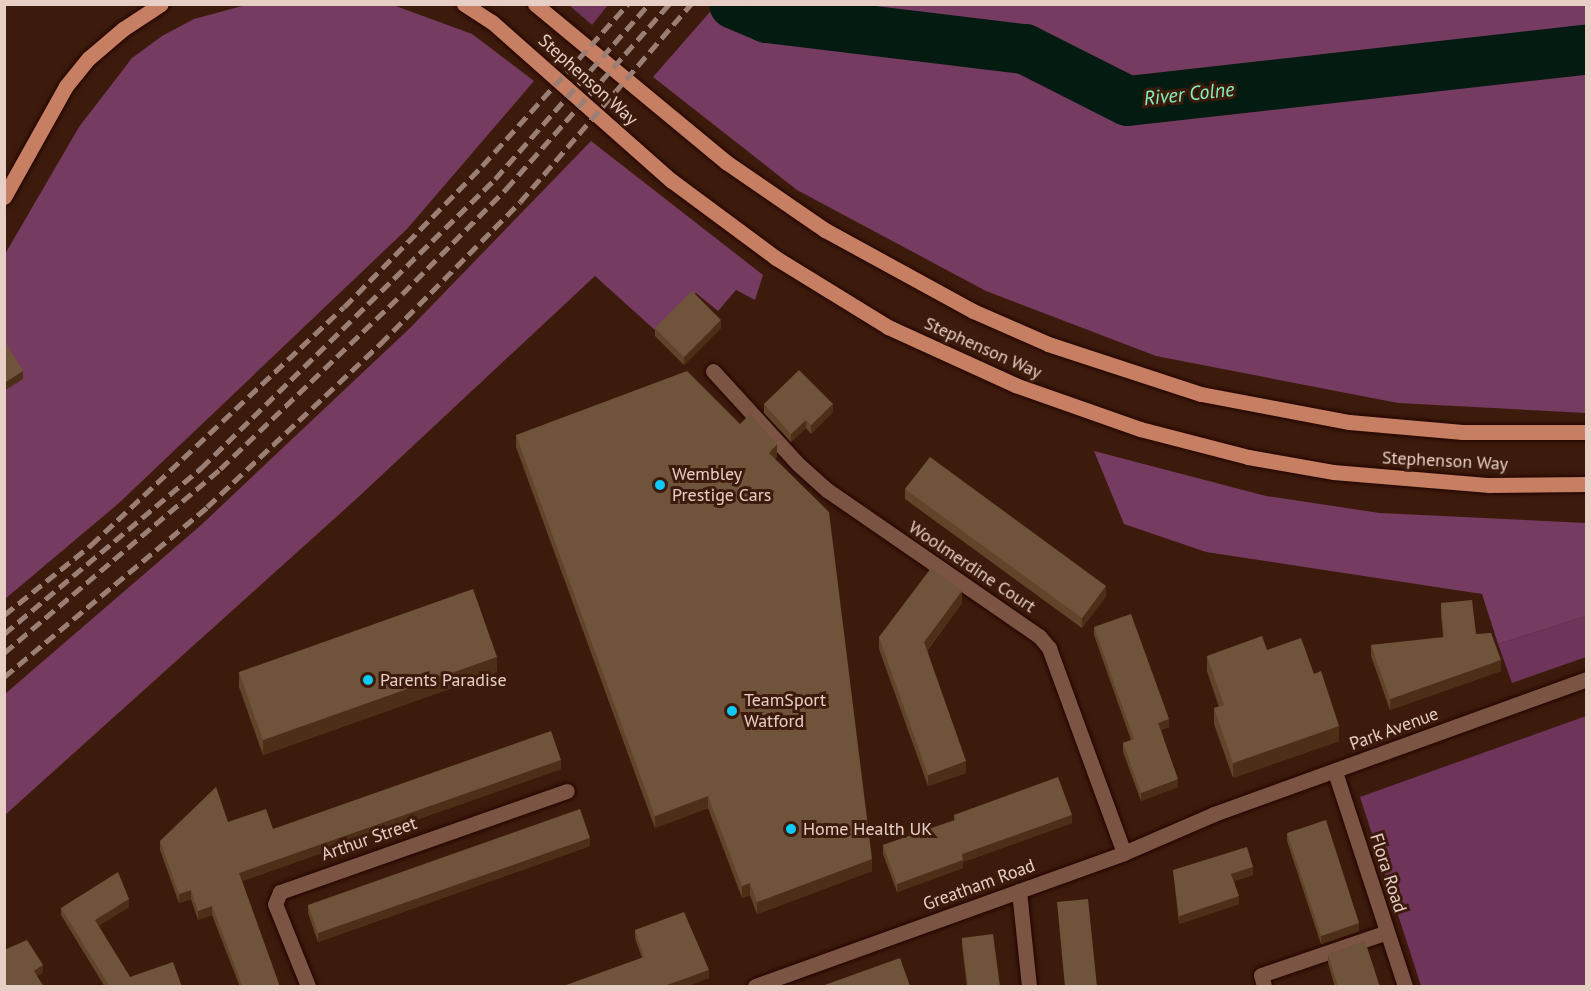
<!DOCTYPE html>
<style>
body{margin:0}
#map{position:relative;width:1591px;height:991px;overflow:hidden;background:#3d1b0c;font-family:"PT Sans",sans-serif}
div>[style]{position:absolute}
.green>*{inset:0;background:#6f345a}
.forest>*{inset:0;background:#763b60}
.river>*{height:50px;margin:-25px;padding:0 25px;transform-origin:25px;border-radius:25px;background:#031b11}
.roads{filter:drop-shadow(0 0 2px #220400) drop-shadow(0 0 2px #220400)}
.minor>*{height:15px;margin:-7.5px;padding:0 7.5px;transform-origin:7.5px;border-radius:7.5px;background:#7c5444}
.major>*{height:15px;margin:-7.5px;padding:0 7.5px;transform-origin:7.5px;border-radius:7.5px;background:#c67f63}
.rail>*{height:4.5px;margin-top:-2.25px;transform-origin:0;background:repeating-linear-gradient(90deg,#9c7f74 0 12px,transparent 0 18px)}
.wall>*{inset:0;background:#62442a}
.shaded-wall>*{inset:0;background:#4d2e17}
.building>*{inset:0;background:#70533b}
.dots>*{width:16px;height:16px;translate:-50% -50%;box-sizing:border-box;border:3px solid #3d1b0c;border-radius:50%}
span{translate:-50% -50%;white-space:nowrap;text-align:center;line-height:1.15;-webkit-text-stroke:6px #3d1b0c;paint-order:stroke}
.street-label{font-size:18px;color:#e7cfc6}
.poi-label{font-size:18px;color:#e7cfc6}
.left{translate:0 -50%;text-align:left}
.water-label{font-size:20px;color:#82f2c0;font-style:italic}
.frame{position:absolute;inset:0;border:6px solid #e7cfc6;pointer-events:none}
</style>
<div id="map">
<div class="green">
<i style="clip-path:polygon(569px 5px,608px 5px,592px 25px)"></i>
<i style="clip-path:polygon(1586px 616px,1586px 657px,1512px 683px,1498px 644px)"></i>
<i style="clip-path:polygon(1586px 716px,1586px 986px,1421px 986px,1360px 797px)"></i>
</div>
<div class="forest">
<i style="clip-path:polygon(246px 5px,393px 5px,472px 34px,534px 81px,407px 229px,119px 503px,5px 599px,5px 254px,79px 127px,132px 58px,162px 36px,194px 19px)"></i>
<i style="clip-path:polygon(716px 5px,1586px 5px,1586px 413px,1398px 403px,1156px 356px,986px 291px,797px 190px,653px 77px)"></i>
<i style="clip-path:polygon(591px 141px,763px 275px,755px 300px,736px 290px,718px 311px,696px 293px,656px 331px,595px 276px,354px 501px,5px 815px,5px 694px,200px 526px,410px 328px)"></i>
<i style="clip-path:polygon(1094px 451px,1266px 496px,1380px 513px,1586px 523px,1586px 616px,1498px 644px,1482px 594px,1206px 552px,1124px 524px)"></i>
</div>
<div class="river">
<i style="left:734px;top:4px;width:36px;rotate:23deg"></i>
<i style="left:767px;top:18px;width:260px;rotate:6.9deg"></i>
<i style="left:1025px;top:49px;width:115px;rotate:26.8deg"></i>
<i style="left:1128px;top:101px;width:461px;rotate:-6.4deg"></i>
</div>
<div class="roads">
<div class="minor">
<i style="left:713px;top:371px;width:126px;rotate:47.6deg"></i>
<i style="left:798px;top:464px;width:39px;rotate:42deg"></i>
<i style="left:827px;top:490px;width:257px;rotate:34.6deg"></i>
<i style="left:1039px;top:636px;width:16px;rotate:50deg"></i>
<i style="left:1049px;top:648px;width:218px;rotate:69.9deg"></i>
<i style="left:1335px;top:772px;width:225px;rotate:71.9deg"></i>
<i style="left:1019px;top:891px;width:96px;rotate:84deg"></i>
<i style="left:308px;top:986px;width:88px;rotate:-111.9deg"></i>
<i style="left:275px;top:904px;width:13px;rotate:-67deg"></i>
<i style="left:280px;top:892px;width:304px;rotate:-19.4deg"></i>
<i style="left:755px;top:986px;width:392px;rotate:-19.8deg"></i>
<i style="left:1124px;top:853px;width:98px;rotate:-23.4deg"></i>
<i style="left:1214px;top:814px;width:396px;rotate:-19.9deg"></i>
<i style="left:1264px;top:986px;width:11px;rotate:-105deg"></i>
<i style="left:1261px;top:975px;width:133px;rotate:-18.8deg"></i>
</div>
<div class="major">
<i style="left:464px;top:4px;width:33px;rotate:33deg"></i>
<i style="left:492px;top:22px;width:240px;rotate:41.5deg"></i>
<i style="left:672px;top:181px;width:129px;rotate:36.5deg"></i>
<i style="left:776px;top:258px;width:132px;rotate:31.6deg"></i>
<i style="left:888px;top:327px;width:140px;rotate:24.5deg"></i>
<i style="left:1015px;top:385px;width:133px;rotate:19.4deg"></i>
<i style="left:1140px;top:429px;width:112px;rotate:14.5deg"></i>
<i style="left:1248px;top:457px;width:86px;rotate:10deg"></i>
<i style="left:1333px;top:472px;width:157px;rotate:4.8deg"></i>
<i style="left:1489px;top:485px;width:97px;rotate:-0.6deg"></i>
<i style="left:535px;top:4px;width:248px;rotate:39.6deg"></i>
<i style="left:726px;top:162px;width:120px;rotate:34.5deg"></i>
<i style="left:825px;top:230px;width:169px;rotate:28.7deg"></i>
<i style="left:973px;top:311px;width:82px;rotate:23.7deg"></i>
<i style="left:1048px;top:344px;width:161px;rotate:18.1deg"></i>
<i style="left:1201px;top:394px;width:151px;rotate:10.7deg"></i>
<i style="left:1349px;top:422px;width:114px;rotate:5deg"></i>
<i style="left:1463px;top:432px;width:123px"></i>
<i style="left:4px;top:197px;width:127px;rotate:-60.8deg"></i>
<i style="left:66px;top:86px;width:36px;rotate:-51deg"></i>
<i style="left:89px;top:58px;width:45px;rotate:-40.5deg"></i>
<i style="left:123px;top:29px;width:45px;rotate:-33.3deg"></i>
</div>
</div>
<div class="rail">
<i style="left:4px;top:615px;width:112px;rotate:-38.8deg"></i>
<i style="left:91px;top:545px;width:347px;rotate:-43.3deg"></i>
<i style="left:344px;top:307px;width:197px;rotate:-45.6deg"></i>
<i style="left:482px;top:166px;width:218px;rotate:-48deg"></i>
<i style="left:4px;top:634px;width:258px;rotate:-40.1deg"></i>
<i style="left:201px;top:468px;width:412px;rotate:-44.5deg"></i>
<i style="left:495px;top:179px;width:233px;rotate:-48.7deg"></i>
<i style="left:4px;top:653px;width:284px;rotate:-40.4deg"></i>
<i style="left:220px;top:469px;width:252px;rotate:-43.9deg"></i>
<i style="left:402px;top:294px;width:148px;rotate:-45.3deg"></i>
<i style="left:506px;top:189px;width:247px;rotate:-48.6deg"></i>
<i style="left:4px;top:677px;width:265px;rotate:-39.9deg"></i>
<i style="left:207px;top:507px;width:238px;rotate:-43.3deg"></i>
<i style="left:380px;top:344px;width:199px;rotate:-45.4deg"></i>
<i style="left:520px;top:202px;width:262px;rotate:-49.2deg"></i>
</div>
<div class="wall">
<i style="clip-path:polygon(655px 328px,721px 328px,684px 365px,655px 336px)"></i>
<i style="clip-path:polygon(764px 404px,833px 412px,811px 434px,806px 428px,791px 442px,764px 413px)"></i>
<i style="clip-path:polygon(740px 424px,777px 456px,775px 459px,872px 871px,757px 914px,750px 895px,742px 898px,708px 808px,655px 828px,516px 447px,516px 435px)"></i>
<i style="clip-path:polygon(905px 489px,1106px 596px,1082px 628px,905px 499px)"></i>
<i style="clip-path:polygon(962px 603px,927px 651px,966px 773px,928px 786px,879px 649px,879px 637px)"></i>
<i style="clip-path:polygon(1441px 603px,1476px 634px,1501px 671px,1390px 710px,1371px 656px,1371px 645px,1443px 638px,1441px 614px)"></i>
<i style="clip-path:polygon(1094px 627px,1169px 727px,1161px 730px,1178px 787px,1141px 801px,1123px 752px,1123px 743px,1131px 740px,1094px 635px)"></i>
<i style="clip-path:polygon(1267px 650px,1314px 674px,1339px 741px,1233px 778px,1214px 724px,1214px 708px,1219px 707px,1207px 671px,1207px 656px)"></i>
<i style="clip-path:polygon(239px 672px,497px 672px,263px 755px,239px 687px)"></i>
<i style="clip-path:polygon(561px 769px,242px 881px,280px 987px,240px 987px,212px 915px,198px 920px,191px 899px,179px 903px,160px 850px,160px 841px,228px 822px,273px 829px)"></i>
<i style="clip-path:polygon(954px 815px,1072px 823px,963px 862px,963px 868px,897px 892px,883px 854px,883px 845px,954px 820px)"></i>
<i style="clip-path:polygon(1287px 833px,1359px 931px,1321px 944px,1287px 841px)"></i>
<i style="clip-path:polygon(590px 846px,318px 942px,308px 913px,308px 905px)"></i>
<i style="clip-path:polygon(1173px 870px,1253px 875px,1234px 881px,1239px 904px,1179px 924px)"></i>
<i style="clip-path:polygon(129px 907px,98px 926px,130px 977px,182px 987px,105px 987px,61px 915px,61px 908px)"></i>
<i style="clip-path:polygon(635px 930px,709px 978px,684px 987px,561px 987px,642px 958px,635px 938px)"></i>
<i style="clip-path:polygon(962px 938px,1000px 987px,967px 987px,962px 946px)"></i>
<i style="clip-path:polygon(1328px 954px,1380px 987px,1335px 987px,1328px 963px)"></i>
</div>
<div class="shaded-wall">
<i style="clip-path:polygon(721px 320px,721px 328px,684px 365px,684px 357px)"></i>
<i style="clip-path:polygon(23px 371px,23px 379px,4px 391px,4px 383px)"></i>
<i style="clip-path:polygon(833px 404px,833px 412px,811px 434px,811px 425px)"></i>
<i style="clip-path:polygon(806px 420px,806px 428px,791px 442px,791px 434px)"></i>
<i style="clip-path:polygon(777px 444px,777px 456px,769px 465px,769px 453px)"></i>
<i style="clip-path:polygon(1106px 586px,1106px 596px,1082px 628px,1082px 618px)"></i>
<i style="clip-path:polygon(962px 591px,962px 603px,924px 654px,924px 642px)"></i>
<i style="clip-path:polygon(497px 657px,497px 672px,263px 755px,263px 740px)"></i>
<i style="clip-path:polygon(1501px 660px,1501px 671px,1390px 710px,1390px 699px)"></i>
<i style="clip-path:polygon(1169px 719px,1169px 727px,1158px 731px,1158px 723px)"></i>
<i style="clip-path:polygon(1339px 726px,1339px 741px,1233px 778px,1233px 763px)"></i>
<i style="clip-path:polygon(561px 760px,561px 769px,239px 882px,239px 873px)"></i>
<i style="clip-path:polygon(966px 761px,966px 773px,928px 786px,928px 775px)"></i>
<i style="clip-path:polygon(1178px 779px,1178px 787px,1141px 801px,1141px 793px)"></i>
<i style="clip-path:polygon(708px 796px,708px 808px,655px 828px,655px 816px)"></i>
<i style="clip-path:polygon(1072px 815px,1072px 823px,963px 862px,963px 868px,897px 892px,897px 884px,962px 854px)"></i>
<i style="clip-path:polygon(590px 838px,590px 846px,318px 942px,318px 933px)"></i>
<i style="clip-path:polygon(872px 859px,872px 871px,757px 914px,757px 902px)"></i>
<i style="clip-path:polygon(1253px 867px,1253px 875px,1231px 882px,1231px 874px)"></i>
<i style="clip-path:polygon(750px 883px,750px 895px,742px 898px,742px 886px)"></i>
<i style="clip-path:polygon(191px 890px,191px 899px,179px 903px,179px 894px)"></i>
<i style="clip-path:polygon(1239px 896px,1239px 904px,1179px 924px,1179px 916px)"></i>
<i style="clip-path:polygon(129px 899px,129px 907px,95px 928px,95px 920px)"></i>
<i style="clip-path:polygon(212px 906px,212px 915px,198px 920px,198px 911px)"></i>
<i style="clip-path:polygon(1359px 923px,1359px 931px,1321px 944px,1321px 936px)"></i>
<i style="clip-path:polygon(43px 965px,43px 973px,34px 978px,34px 971px)"></i>
<i style="clip-path:polygon(709px 970px,709px 978px,684px 987px,661px 987px)"></i>
</div>
<div class="building">
<i style="clip-path:polygon(692px 291px,721px 320px,684px 357px,655px 328px)"></i>
<i style="clip-path:polygon(6px 343px,23px 371px,4px 383px,4px 344px)"></i>
<i style="clip-path:polygon(799px 370px,833px 404px,811px 425px,806px 420px,791px 434px,764px 404px)"></i>
<i style="clip-path:polygon(687px 371px,740px 424px,750px 414px,777px 444px,769px 453px,829px 512px,872px 859px,757px 902px,750px 883px,742px 886px,708px 796px,655px 816px,516px 435px)"></i>
<i style="clip-path:polygon(930px 457px,1106px 586px,1082px 618px,905px 489px)"></i>
<i style="clip-path:polygon(931px 568px,962px 591px,924px 642px,966px 761px,928px 775px,879px 637px)"></i>
<i style="clip-path:polygon(473px 589px,497px 657px,263px 740px,239px 672px)"></i>
<i style="clip-path:polygon(1472px 600px,1476px 634px,1491px 633px,1501px 660px,1390px 699px,1371px 645px,1444px 637px,1441px 603px)"></i>
<i style="clip-path:polygon(1131px 614px,1169px 719px,1158px 723px,1178px 779px,1141px 793px,1123px 743px,1134px 739px,1094px 627px)"></i>
<i style="clip-path:polygon(1262px 636px,1267px 650px,1301px 638px,1314px 674px,1321px 671px,1339px 726px,1233px 763px,1214px 708px,1224px 705px,1207px 656px)"></i>
<i style="clip-path:polygon(551px 731px,561px 760px,239px 873px,280px 987px,243px 987px,212px 906px,198px 911px,191px 890px,179px 894px,160px 841px,216px 787px,228px 822px,266px 809px,273px 829px)"></i>
<i style="clip-path:polygon(1058px 777px,1072px 815px,962px 854px,963px 860px,897px 884px,883px 845px,956px 820px,954px 815px)"></i>
<i style="clip-path:polygon(580px 809px,590px 838px,318px 933px,308px 905px)"></i>
<i style="clip-path:polygon(1326px 820px,1359px 923px,1321px 936px,1287px 833px)"></i>
<i style="clip-path:polygon(1247px 847px,1253px 867px,1231px 874px,1239px 896px,1179px 916px,1173px 870px)"></i>
<i style="clip-path:polygon(118px 872px,129px 899px,95px 920px,130px 977px,173px 962px,182px 987px,110px 987px,61px 908px)"></i>
<i style="clip-path:polygon(1088px 899px,1097px 987px,1065px 987px,1057px 902px)"></i>
<i style="clip-path:polygon(684px 912px,709px 970px,661px 987px,561px 987px,644px 957px,635px 930px)"></i>
<i style="clip-path:polygon(993px 934px,1000px 987px,968px 987px,962px 938px)"></i>
<i style="clip-path:polygon(27px 940px,43px 965px,34px 971px,44px 987px,4px 987px,4px 950px)"></i>
<i style="clip-path:polygon(1365px 941px,1380px 987px,1338px 987px,1328px 954px)"></i>
<i style="clip-path:polygon(900px 958px,910px 986px,909px 987px,819px 987px)"></i>
</div>
<div class="dots">
<i style="left:660px;top:485px;background:#0dcafa"></i>
<i style="left:368px;top:680px;background:#0dcafa"></i>
<i style="left:732px;top:711px;background:#0dcafa"></i>
<i style="left:791px;top:829px;background:#0dcafa"></i>
</div>
<div class="street-label">
<span style="left:588px;top:80px;rotate:42deg">Stephenson Way</span>
<span style="left:983px;top:348px;rotate:24deg">Stephenson Way</span>
<span style="left:1445px;top:461px;rotate:3deg">Stephenson Way</span>
<span style="left:972px;top:567px;rotate:34deg">Woolmerdine Court</span>
<span style="left:1394px;top:729px;rotate:-20deg">Park Avenue</span>
<span style="left:369px;top:839px;rotate:-19deg">Arthur Street</span>
<span style="left:1388px;top:873px;rotate:72deg">Flora Road</span>
<span style="left:979px;top:885px;rotate:-20deg">Greatham Road</span>
</div>
<div class="poi-label">
<span class="left" style="left:672px;top:485px">Wembley<br>Prestige Cars</span>
<span class="left" style="left:380px;top:680px">Parents Paradise</span>
<span class="left" style="left:744px;top:711px">TeamSport<br>Watford</span>
<span class="left" style="left:803px;top:829px">Home Health UK</span>
</div>
<div class="water-label">
<span style="left:1189px;top:94px;rotate:-6deg">River Colne</span>
</div>
<div class="frame"></div>
</div>
